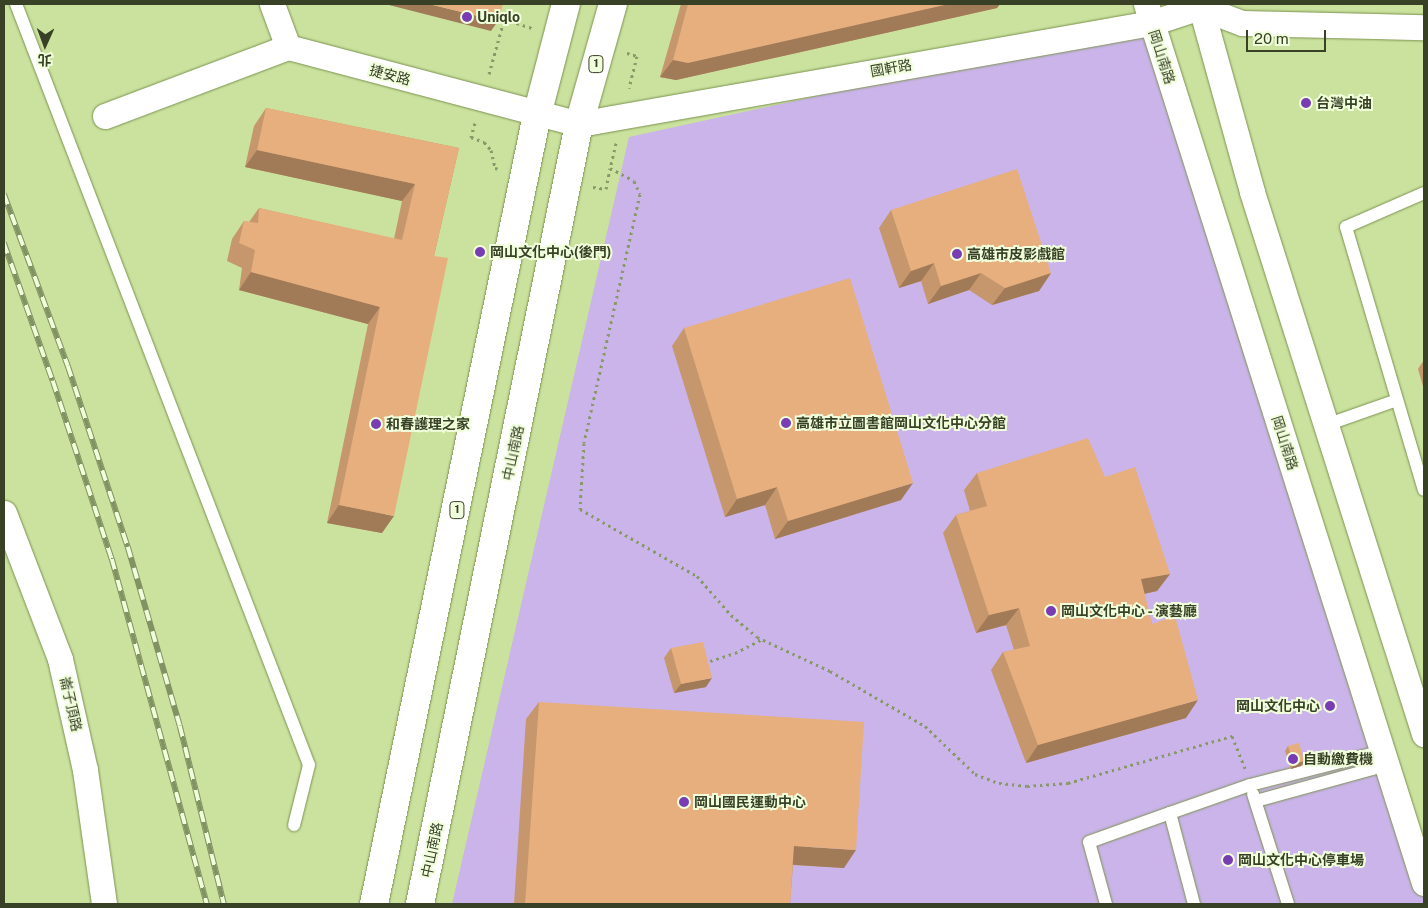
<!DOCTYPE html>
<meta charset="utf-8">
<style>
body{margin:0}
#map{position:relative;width:1428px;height:908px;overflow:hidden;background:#cae29e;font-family:"Public Sans","Noto Sans TC",sans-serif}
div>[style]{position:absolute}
.green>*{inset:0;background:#cab4e9}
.path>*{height:3px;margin-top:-1.5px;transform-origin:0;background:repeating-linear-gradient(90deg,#889968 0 2.5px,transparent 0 6.5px)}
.roads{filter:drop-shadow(0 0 1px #7d9251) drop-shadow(0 0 1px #7d9251)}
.lane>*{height:12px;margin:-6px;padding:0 6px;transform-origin:6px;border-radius:6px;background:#fff}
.street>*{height:25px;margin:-12.5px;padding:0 12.5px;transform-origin:12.5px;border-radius:12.5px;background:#fff}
.primary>*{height:28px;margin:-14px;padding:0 14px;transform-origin:14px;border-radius:14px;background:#fff}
.rail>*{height:5.5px;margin-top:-2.75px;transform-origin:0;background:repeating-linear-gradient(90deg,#f1fedc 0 11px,#829363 0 22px);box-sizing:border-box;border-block:1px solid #829363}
.wall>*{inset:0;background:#c6966c}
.shaded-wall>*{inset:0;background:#a17a58}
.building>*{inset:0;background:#e6af7d}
.dots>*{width:14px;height:14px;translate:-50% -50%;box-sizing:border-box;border:2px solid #f1fedc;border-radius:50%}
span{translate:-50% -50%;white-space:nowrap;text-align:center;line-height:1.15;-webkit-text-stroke:4px #f1fedc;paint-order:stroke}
.shield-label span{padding:1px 4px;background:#f1fedc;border:1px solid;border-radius:4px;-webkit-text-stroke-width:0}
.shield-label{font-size:12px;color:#384126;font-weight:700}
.poi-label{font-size:14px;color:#384126;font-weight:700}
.left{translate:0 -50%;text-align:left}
.right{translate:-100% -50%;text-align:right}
.street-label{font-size:14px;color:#384126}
.frame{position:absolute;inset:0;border:5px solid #384126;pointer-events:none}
.north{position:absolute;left:20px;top:20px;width:50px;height:50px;-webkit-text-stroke:4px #f1fedc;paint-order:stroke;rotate:182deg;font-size:14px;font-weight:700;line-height:20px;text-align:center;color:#384126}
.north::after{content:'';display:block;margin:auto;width:18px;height:22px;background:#384126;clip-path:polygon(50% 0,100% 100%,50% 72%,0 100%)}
.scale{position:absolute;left:1246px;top:30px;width:80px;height:22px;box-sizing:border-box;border:2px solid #384126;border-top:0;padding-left:6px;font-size:15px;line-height:18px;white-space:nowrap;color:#384126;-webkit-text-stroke:4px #f1fedc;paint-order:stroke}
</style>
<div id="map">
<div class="green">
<i style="clip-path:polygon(1151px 23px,1424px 891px,1424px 904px,452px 904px,629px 137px)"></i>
</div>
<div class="path">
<i style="left:498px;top:17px;width:36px;rotate:18deg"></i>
<i style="left:627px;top:53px;width:10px;rotate:17deg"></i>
<i style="left:637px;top:56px;width:33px;rotate:104deg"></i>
<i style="left:489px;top:74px;width:56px;rotate:-74.5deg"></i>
<i style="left:475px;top:123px;width:15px;rotate:106deg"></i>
<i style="left:471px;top:137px;width:14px;rotate:21deg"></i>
<i style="left:484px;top:142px;width:11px;rotate:49deg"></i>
<i style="left:491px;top:150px;width:18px;rotate:77deg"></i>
<i style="left:495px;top:168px;width:4px;rotate:14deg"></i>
<i style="left:616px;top:143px;width:26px;rotate:103deg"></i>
<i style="left:610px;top:168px;width:27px;rotate:28deg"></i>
<i style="left:634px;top:181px;width:14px;rotate:65deg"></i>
<i style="left:640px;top:194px;width:255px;rotate:102.7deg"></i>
<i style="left:584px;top:443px;width:66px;rotate:93.5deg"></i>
<i style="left:580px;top:509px;width:135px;rotate:29.8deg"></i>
<i style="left:697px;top:576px;width:52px;rotate:48.9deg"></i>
<i style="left:731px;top:615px;width:34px;rotate:40deg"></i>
<i style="left:757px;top:637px;width:81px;rotate:25deg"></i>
<i style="left:830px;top:671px;width:110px;rotate:30.1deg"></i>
<i style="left:925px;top:726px;width:69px;rotate:43.8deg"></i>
<i style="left:975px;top:774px;width:26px;rotate:21deg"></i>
<i style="left:999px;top:783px;width:28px;rotate:6deg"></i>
<i style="left:1027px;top:786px;width:41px;rotate:-4.2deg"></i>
<i style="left:1068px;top:783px;width:171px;rotate:-16deg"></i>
<i style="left:1232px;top:736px;width:35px;rotate:68deg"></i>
<i style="left:593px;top:187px;width:13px;rotate:9deg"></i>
<i style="left:606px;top:189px;width:21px;rotate:-79deg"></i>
<i style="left:704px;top:663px;width:33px;rotate:-18deg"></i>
<i style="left:735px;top:653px;width:29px;rotate:-27deg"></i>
</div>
<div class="roads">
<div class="lane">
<i style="left:16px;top:4px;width:815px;rotate:68.94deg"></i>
<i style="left:309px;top:765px;width:62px;rotate:104deg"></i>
<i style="left:1424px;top:193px;width:85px;rotate:156.4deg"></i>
<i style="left:1346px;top:227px;width:274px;rotate:73.5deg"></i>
<i style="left:1326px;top:425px;width:75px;rotate:-19.4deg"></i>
<i style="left:1253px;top:794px;width:115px;rotate:72.3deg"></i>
<i style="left:1256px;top:801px;width:136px;rotate:-15.4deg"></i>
<i style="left:1106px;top:904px;width:64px;rotate:-105.3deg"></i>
<i style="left:1089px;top:842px;width:86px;rotate:-19.7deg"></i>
<i style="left:1194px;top:904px;width:94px;rotate:-104.8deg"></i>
<i style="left:1170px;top:813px;width:85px;rotate:-19.3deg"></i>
<i style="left:1250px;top:785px;width:137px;rotate:-14.3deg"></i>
</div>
<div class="street">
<i style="left:272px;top:4px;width:46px;rotate:69.6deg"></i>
<i style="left:288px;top:47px;width:301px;rotate:14.8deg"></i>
<i style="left:579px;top:124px;width:581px;rotate:-10.01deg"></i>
<i style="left:1151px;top:23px;width:61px;rotate:-18.1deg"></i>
<i style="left:1146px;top:4px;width:922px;rotate:72.45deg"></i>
<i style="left:1200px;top:4px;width:195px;rotate:74.5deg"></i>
<i style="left:1252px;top:192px;width:569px;rotate:72.39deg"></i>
<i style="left:1202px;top:8px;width:43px;rotate:20.6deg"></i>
<i style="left:1242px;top:23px;width:182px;rotate:1.3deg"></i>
<i style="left:105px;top:116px;width:196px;rotate:-20.7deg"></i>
<i style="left:4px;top:513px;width:156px;rotate:69deg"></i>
<i style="left:60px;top:659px;width:114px;rotate:77.3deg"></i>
<i style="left:85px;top:770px;width:135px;rotate:81.9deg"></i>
</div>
<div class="primary">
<i style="left:374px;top:904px;width:806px;rotate:-78.33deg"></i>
<i style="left:537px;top:115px;width:115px;rotate:-75.4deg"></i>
<i style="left:420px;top:904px;width:796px;rotate:-78.48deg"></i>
<i style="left:579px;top:124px;width:125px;rotate:-74.2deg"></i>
</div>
</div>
<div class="rail">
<i style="left:4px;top:194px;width:184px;rotate:69.6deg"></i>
<i style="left:68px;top:366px;width:191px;rotate:71.7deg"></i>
<i style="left:128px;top:547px;width:186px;rotate:73.8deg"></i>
<i style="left:180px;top:726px;width:183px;rotate:76.1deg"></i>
<i style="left:4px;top:243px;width:146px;rotate:70.5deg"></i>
<i style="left:53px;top:381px;width:188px;rotate:71.7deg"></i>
<i style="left:112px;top:559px;width:358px;rotate:74.6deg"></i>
</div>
<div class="wall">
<i style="clip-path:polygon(681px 4px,1000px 4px,997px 8px,676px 80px,660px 77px)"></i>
<i style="clip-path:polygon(266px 108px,459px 148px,434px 256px,382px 533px,327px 523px,368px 324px,239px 290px,242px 268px,227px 261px,232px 239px,244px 221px,249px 222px,259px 208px,394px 239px,402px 201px,245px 167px,254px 126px)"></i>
<i style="clip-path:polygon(891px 210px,1051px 273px,1039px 291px,992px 305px,969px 290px,928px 304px,921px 281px,899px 288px,879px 228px)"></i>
<i style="clip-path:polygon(684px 328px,901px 500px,775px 539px,765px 505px,725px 517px,672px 346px)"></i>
<i style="clip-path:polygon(1424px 360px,1424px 390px,1418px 369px)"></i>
<i style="clip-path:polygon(977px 473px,1105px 477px,1170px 574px,1157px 591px,1144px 594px,1152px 624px,1186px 718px,1026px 763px,991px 670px,1003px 652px,1014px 650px,1006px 625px,976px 633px,943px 533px,956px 515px,970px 511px,964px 490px)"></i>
<i style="clip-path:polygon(671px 648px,706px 687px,674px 693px,664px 658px)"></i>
<i style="clip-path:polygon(539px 702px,844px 868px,793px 865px,790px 904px,514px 904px,526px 719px)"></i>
<i style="clip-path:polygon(1288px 746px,1304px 761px,1301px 766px,1291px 769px,1285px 751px)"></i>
</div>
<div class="shaded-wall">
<i style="clip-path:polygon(385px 4px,429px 4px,498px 21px,491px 31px)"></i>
<i style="clip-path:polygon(949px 4px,1000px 4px,997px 8px,676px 80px,660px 77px,673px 60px)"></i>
<i style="clip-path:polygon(257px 150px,415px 184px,402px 201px,245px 167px)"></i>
<i style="clip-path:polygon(934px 263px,921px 281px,899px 288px,911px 271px)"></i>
<i style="clip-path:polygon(251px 272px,380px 307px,368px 324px,239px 290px)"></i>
<i style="clip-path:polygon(981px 273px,969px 290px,928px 304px,941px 286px)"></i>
<i style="clip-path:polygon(1051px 273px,1039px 291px,992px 305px,1005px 288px)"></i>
<i style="clip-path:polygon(913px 483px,901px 500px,775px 539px,788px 521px)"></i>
<i style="clip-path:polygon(777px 487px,765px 505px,725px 517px,737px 499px)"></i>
<i style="clip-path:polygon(339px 505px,394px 516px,382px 533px,327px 523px)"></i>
<i style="clip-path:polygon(1170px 574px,1157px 591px,1129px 597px,1141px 579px)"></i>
<i style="clip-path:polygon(1019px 608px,1006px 625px,976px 633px,989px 615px)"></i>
<i style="clip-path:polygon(712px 678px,706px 687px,674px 693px,681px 684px)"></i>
<i style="clip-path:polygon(1198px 700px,1186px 718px,1026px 763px,1038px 745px)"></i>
<i style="clip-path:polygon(1304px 761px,1301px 766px,1291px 769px,1294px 764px)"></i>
<i style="clip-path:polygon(794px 846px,856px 850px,844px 868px,782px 864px)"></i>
</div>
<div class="building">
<i style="clip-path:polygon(429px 4px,503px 4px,498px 21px)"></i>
<i style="clip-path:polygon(688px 4px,949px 4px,688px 63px,673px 60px)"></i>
<i style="clip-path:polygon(266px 108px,459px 148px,434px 256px,448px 258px,394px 516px,339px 505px,380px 307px,251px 272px,255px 250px,239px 243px,244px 221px,258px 223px,259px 208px,402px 240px,415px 184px,257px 150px)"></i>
<i style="clip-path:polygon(1017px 169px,1051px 273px,1005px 288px,981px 273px,941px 286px,934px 263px,911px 271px,891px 210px)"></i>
<i style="clip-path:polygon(850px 278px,913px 483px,788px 521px,777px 487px,737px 499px,684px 328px)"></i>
<i style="clip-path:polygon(1088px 438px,1105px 477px,1135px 467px,1170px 574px,1141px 579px,1152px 624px,1175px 616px,1198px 700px,1038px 745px,1003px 652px,1030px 646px,1019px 608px,989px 615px,956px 515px,987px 506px,977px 473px)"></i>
<i style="clip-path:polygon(703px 642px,712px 678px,681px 684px,671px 648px)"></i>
<i style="clip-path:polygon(539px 702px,864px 722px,856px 850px,794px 846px,790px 904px,525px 904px)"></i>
<i style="clip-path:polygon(1299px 743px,1304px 761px,1294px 764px,1288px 746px)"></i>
</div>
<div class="dots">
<i style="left:467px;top:17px;background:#793db3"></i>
<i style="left:1306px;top:103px;background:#793db3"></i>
<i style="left:480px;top:252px;background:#793db3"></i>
<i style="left:957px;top:254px;background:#793db3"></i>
<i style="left:786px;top:423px;background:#793db3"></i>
<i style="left:376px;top:424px;background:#793db3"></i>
<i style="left:1051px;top:611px;background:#793db3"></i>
<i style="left:1330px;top:706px;background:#793db3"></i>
<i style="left:1293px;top:759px;background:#793db3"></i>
<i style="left:684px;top:802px;background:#793db3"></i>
<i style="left:1228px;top:860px;background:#793db3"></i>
</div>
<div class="shield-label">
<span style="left:596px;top:64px">1</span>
<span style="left:457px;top:510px">1</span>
</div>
<div class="poi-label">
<span class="left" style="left:477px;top:17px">Uniqlo</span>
<span class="left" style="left:1316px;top:103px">台灣中油</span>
<span class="left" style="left:490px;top:252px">岡山文化中心(後門)</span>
<span class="left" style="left:967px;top:254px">高雄市皮影戲館</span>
<span class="left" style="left:796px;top:423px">高雄市立圖書館岡山文化中心分館</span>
<span class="left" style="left:386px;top:424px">和春護理之家</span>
<span class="left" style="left:1061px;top:611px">岡山文化中心 - 演藝廳</span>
<span class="right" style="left:1320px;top:706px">岡山文化中心</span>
<span class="left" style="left:1303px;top:759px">自動繳費機</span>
<span class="left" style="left:694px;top:802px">岡山國民運動中心</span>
<span class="left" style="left:1238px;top:860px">岡山文化中心停車場</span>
</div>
<div class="street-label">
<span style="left:1162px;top:57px;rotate:72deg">岡山南路</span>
<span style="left:891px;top:68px;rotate:-10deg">國軒路</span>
<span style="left:390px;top:75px;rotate:15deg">捷安路</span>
<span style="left:1285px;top:443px;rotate:72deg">岡山南路</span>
<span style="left:513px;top:453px;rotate:-78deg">中山南路</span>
<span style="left:71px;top:704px;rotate:77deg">崙子頂路</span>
<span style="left:432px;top:850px;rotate:-78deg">中山南路</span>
</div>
<div class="frame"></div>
<div class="north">北</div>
<div class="scale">20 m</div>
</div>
